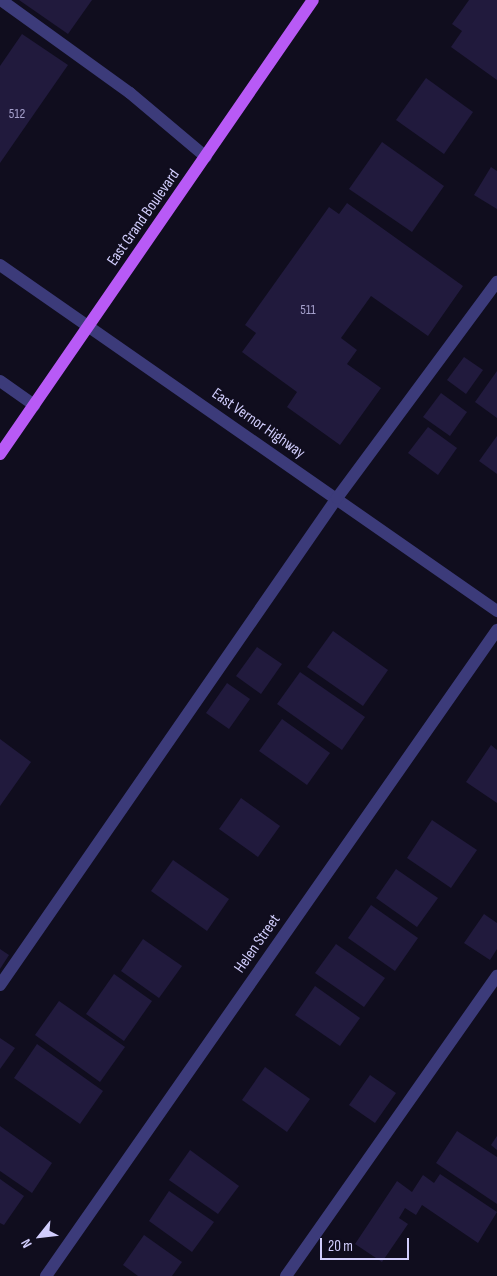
<!DOCTYPE html>
<style>
body{margin:0}
#map{position:relative;width:497px;height:1276px;overflow:hidden;background:#100d1e;font-family:"Sofia Sans Condensed",sans-serif}
div>[style]{position:absolute}
.building>*{inset:0;background:#211a3d}
.minor>*{height:12px;margin:-6px;padding:0 6px;transform-origin:6px;border-radius:6px;background:#3c3b7a}
.major>*{height:12px;margin:-6px;padding:0 6px;transform-origin:6px;border-radius:6px;background:#b85af6}
span{translate:-50% -50%;white-space:nowrap;text-align:center;line-height:1.15;-webkit-text-stroke:4.5px #100d1e;paint-order:stroke}
.number-label{font-size:14px;color:#a5a0cc}
.number-label span{-webkit-text-stroke-width:0}
.street-label{font-size:16px;color:#d1cdfc}
.north{position:absolute;left:15px;top:1211px;width:50px;height:50px;-webkit-text-stroke:4px #100d1e;paint-order:stroke;rotate:241deg;font-size:14px;font-weight:700;line-height:20px;text-align:center;color:#d1cdfc}
.north::after{content:'';display:block;margin:auto;width:18px;height:22px;background:#d1cdfc;clip-path:polygon(50% 0,100% 100%,50% 72%,0 100%)}
.scale{position:absolute;left:320px;top:1238px;width:89px;height:22px;box-sizing:border-box;border:2px solid #d1cdfc;border-top:0;padding-left:6px;font-size:15px;line-height:18px;white-space:nowrap;color:#d1cdfc;-webkit-text-stroke:4px #100d1e;paint-order:stroke}
</style>
<div id="map">
<div class="building">
<i style="clip-path:polygon(19px 0,92px 0,68px 34px)"></i>
<i style="clip-path:polygon(469px 0,497px 0,497px 80px,451px 47px,462px 31px,452px 24px)"></i>
<i style="clip-path:polygon(22px 34px,68px 65px,0 163px,0 66px)"></i>
<i style="clip-path:polygon(426px 78px,473px 112px,444px 154px,396px 120px)"></i>
<i style="clip-path:polygon(382px 142px,444px 186px,412px 232px,349px 189px)"></i>
<i style="clip-path:polygon(491px 167px,497px 171px,497px 209px,474px 195px)"></i>
<i style="clip-path:polygon(347px 203px,463px 286px,428px 336px,371px 296px,341px 338px,357px 350px,347px 364px,381px 388px,340px 445px,287px 407px,297px 392px,242px 352px,256px 333px,245px 325px,329px 207px,339px 214px)"></i>
<i style="clip-path:polygon(464px 357px,483px 370px,466px 394px,447px 380px)"></i>
<i style="clip-path:polygon(497px 371px,497px 418px,475px 402px)"></i>
<i style="clip-path:polygon(441px 393px,467px 412px,450px 436px,423px 417px)"></i>
<i style="clip-path:polygon(428px 427px,457px 448px,438px 475px,408px 453px)"></i>
<i style="clip-path:polygon(497px 436px,497px 474px,479px 461px)"></i>
<i style="clip-path:polygon(333px 631px,388px 670px,363px 706px,307px 667px)"></i>
<i style="clip-path:polygon(257px 647px,282px 664px,261px 694px,236px 676px)"></i>
<i style="clip-path:polygon(300px 672px,365px 717px,342px 750px,277px 704px)"></i>
<i style="clip-path:polygon(227px 683px,250px 699px,229px 729px,206px 713px)"></i>
<i style="clip-path:polygon(282px 719px,330px 753px,307px 785px,259px 751px)"></i>
<i style="clip-path:polygon(0 739px,31px 762px,0 806px)"></i>
<i style="clip-path:polygon(491px 745px,497px 750px,497px 803px,466px 782px)"></i>
<i style="clip-path:polygon(241px 798px,280px 826px,258px 857px,219px 829px)"></i>
<i style="clip-path:polygon(432px 820px,477px 850px,451px 888px,407px 858px)"></i>
<i style="clip-path:polygon(173px 860px,229px 899px,207px 931px,151px 891px)"></i>
<i style="clip-path:polygon(396px 869px,438px 898px,417px 927px,376px 898px)"></i>
<i style="clip-path:polygon(371px 905px,418px 938px,395px 971px,348px 938px)"></i>
<i style="clip-path:polygon(484px 914px,497px 923px,497px 949px,490px 960px,464px 943px)"></i>
<i style="clip-path:polygon(143px 939px,182px 966px,159px 998px,121px 971px)"></i>
<i style="clip-path:polygon(336px 944px,385px 978px,364px 1007px,315px 973px)"></i>
<i style="clip-path:polygon(0 949px,9px 955px,0 969px)"></i>
<i style="clip-path:polygon(114px 974px,152px 1001px,124px 1041px,86px 1014px)"></i>
<i style="clip-path:polygon(315px 986px,360px 1018px,340px 1046px,295px 1015px)"></i>
<i style="clip-path:polygon(59px 1001px,125px 1047px,100px 1082px,35px 1035px)"></i>
<i style="clip-path:polygon(0 1038px,15px 1048px,0 1069px)"></i>
<i style="clip-path:polygon(37px 1044px,103px 1091px,80px 1124px,14px 1078px)"></i>
<i style="clip-path:polygon(265px 1067px,310px 1099px,287px 1132px,242px 1100px)"></i>
<i style="clip-path:polygon(370px 1075px,396px 1093px,375px 1123px,349px 1105px)"></i>
<i style="clip-path:polygon(0 1126px,52px 1163px,32px 1193px,0 1171px)"></i>
<i style="clip-path:polygon(457px 1131px,497px 1157px,497px 1204px,436px 1163px)"></i>
<i style="clip-path:polygon(497px 1136px,497px 1150px,491px 1145px)"></i>
<i style="clip-path:polygon(190px 1150px,239px 1186px,218px 1214px,169px 1180px)"></i>
<i style="clip-path:polygon(440px 1174px,497px 1212px,478px 1243px,422px 1205px,416px 1215px,405px 1208px,399px 1218px,408px 1224px,382px 1262px,355px 1244px,397px 1181px,412px 1192px,423px 1175px,434px 1183px)"></i>
<i style="clip-path:polygon(0 1179px,24px 1196px,4px 1225px,0 1223px)"></i>
<i style="clip-path:polygon(169px 1191px,214px 1222px,192px 1252px,149px 1221px)"></i>
<i style="clip-path:polygon(144px 1235px,182px 1262px,172px 1276px,138px 1276px,123px 1265px)"></i>
</div>
<div class="minor">
<i style="left:1px;top:0;width:159px;rotate:35.8deg"></i>
<i style="left:130px;top:93px;width:99px;rotate:40.1deg"></i>
<i style="left:0;top:265px;width:606px;rotate:34.84deg"></i>
<i style="left:0;top:381px;width:42px;rotate:35.2deg"></i>
<i style="left:0;top:985px;width:592px;rotate:-55.32deg"></i>
<i style="left:337px;top:498px;width:269px;rotate:-53.5deg"></i>
<i style="left:46px;top:1276px;width:788px;rotate:-55.08deg"></i>
<i style="left:286px;top:1276px;width:367px;rotate:-54.9deg"></i>
</div>
<div class="major">
<i style="left:0;top:454px;width:551px;rotate:-55.42deg"></i>
</div>
<div class="number-label">
<span style="left:17px;top:114px">512</span>
<span style="left:308px;top:310px">511</span>
</div>
<div class="street-label">
<span style="left:144px;top:218px;rotate:-55deg">East Grand Boulevard</span>
<span style="left:258px;top:424px;rotate:35deg">East Vernor Highway</span>
<span style="left:258px;top:944px;rotate:-55deg">Helen Street</span>
</div>
<div class="north">N</div>
<div class="scale">20 m</div>
</div>
